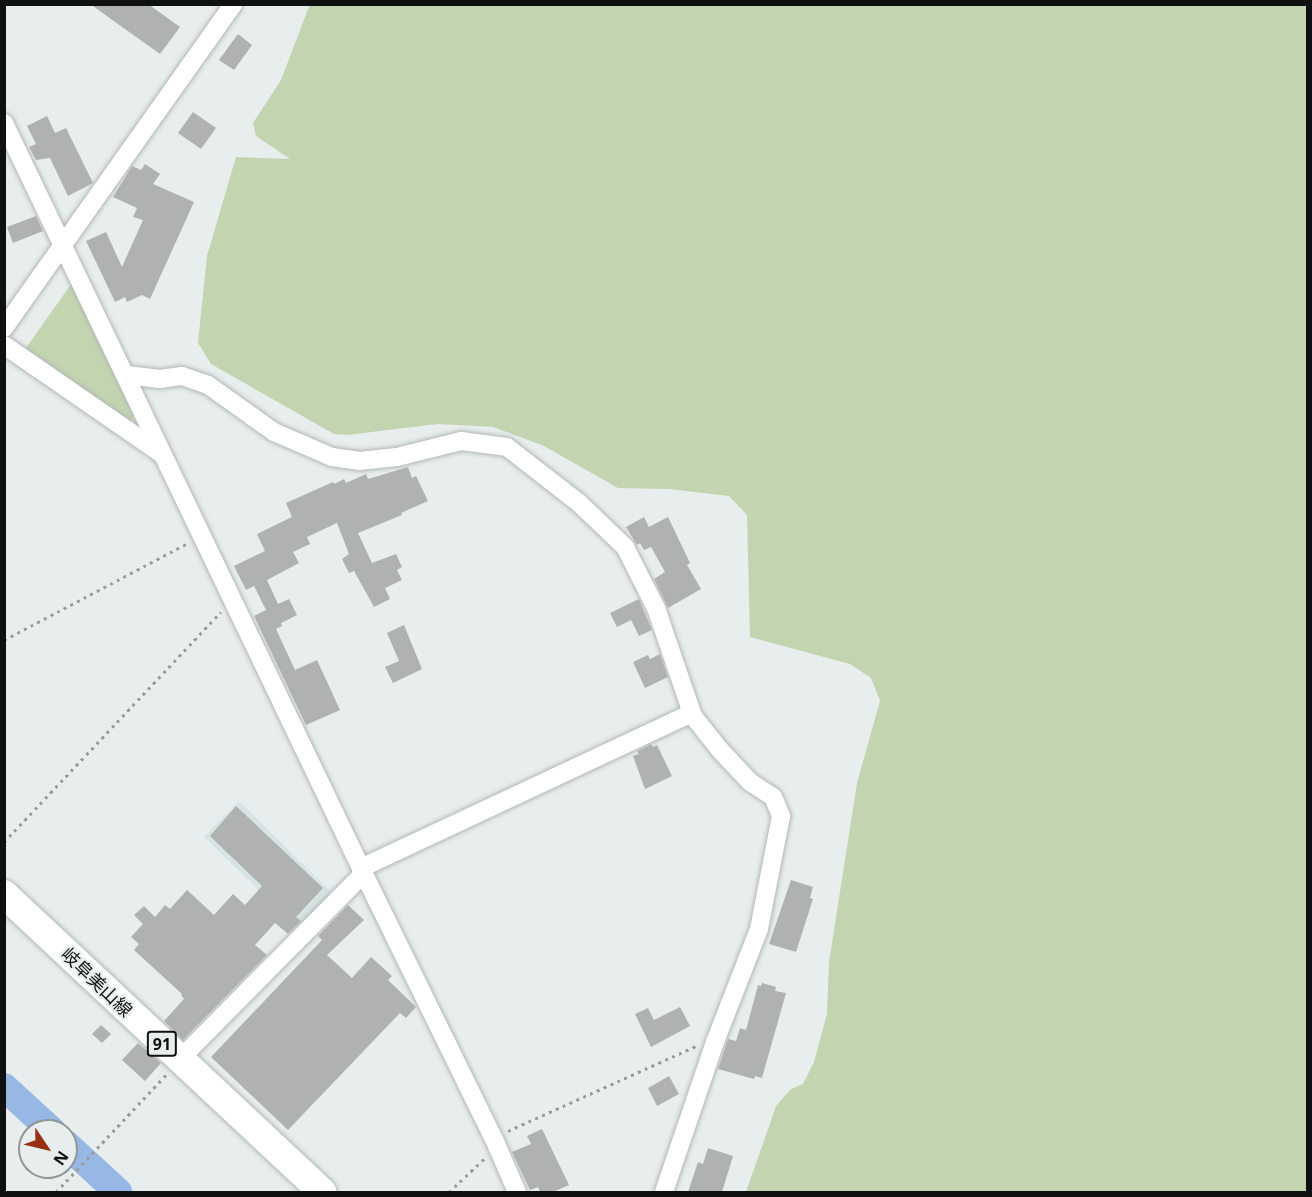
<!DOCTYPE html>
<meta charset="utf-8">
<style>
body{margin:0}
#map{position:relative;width:1312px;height:1197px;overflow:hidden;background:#e8eded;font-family:"Noto Sans","Noto Sans JP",sans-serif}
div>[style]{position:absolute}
.built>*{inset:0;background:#d6e4e3}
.green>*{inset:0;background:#c2d5b0}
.river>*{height:28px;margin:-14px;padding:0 14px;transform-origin:14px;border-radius:14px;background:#97b8e4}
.building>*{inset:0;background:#afb2b0}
.path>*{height:3px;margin-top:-1.5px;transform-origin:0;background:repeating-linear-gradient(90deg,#989c9c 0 3px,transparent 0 7.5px)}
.roads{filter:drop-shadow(0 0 2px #b3b7b7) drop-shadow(0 0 2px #b3b7b7)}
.street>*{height:18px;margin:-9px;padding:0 9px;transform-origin:9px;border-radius:9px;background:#fff}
.primary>*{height:28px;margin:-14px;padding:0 14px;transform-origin:14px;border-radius:14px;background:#fff}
span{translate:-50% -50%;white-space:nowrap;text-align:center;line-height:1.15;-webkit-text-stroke:4.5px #e8eded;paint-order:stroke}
.shield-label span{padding:2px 4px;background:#e8eded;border:2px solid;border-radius:4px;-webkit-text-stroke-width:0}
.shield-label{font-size:16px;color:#0f1111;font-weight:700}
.street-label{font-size:18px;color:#0f1111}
.frame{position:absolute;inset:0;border:6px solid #0f1111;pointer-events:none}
.north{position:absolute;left:18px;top:1119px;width:60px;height:60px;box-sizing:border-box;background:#e8eded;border:2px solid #919595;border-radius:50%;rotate:125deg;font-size:16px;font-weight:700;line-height:24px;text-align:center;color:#0f1111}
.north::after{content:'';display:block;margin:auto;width:21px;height:27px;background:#983015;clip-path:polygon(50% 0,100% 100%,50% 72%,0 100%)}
</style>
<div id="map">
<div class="built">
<i style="clip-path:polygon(239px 801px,331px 892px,298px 928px,204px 837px)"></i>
</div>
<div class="green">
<i style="clip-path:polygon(310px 4px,1307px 5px,1307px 1192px,746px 1192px,776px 1106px,791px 1089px,803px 1084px,814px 1062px,827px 1014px,829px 962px,857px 783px,880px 701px,871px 678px,850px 664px,750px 637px,747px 515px,729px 496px,669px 489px,618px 488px,544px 446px,493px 427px,438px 424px,347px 435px,334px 434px,211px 364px,198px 343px,207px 256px,236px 157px,290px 159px,256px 136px,253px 123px,281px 80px)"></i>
<i style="clip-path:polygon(74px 280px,138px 411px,130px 422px,26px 348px)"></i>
</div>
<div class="river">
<i style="left:4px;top:1087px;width:65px;rotate:42.5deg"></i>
<i style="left:66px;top:1144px;width:71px;rotate:42.7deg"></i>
</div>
<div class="building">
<i style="clip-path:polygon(90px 4px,148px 4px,180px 27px,160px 54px)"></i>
<i style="clip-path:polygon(238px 34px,252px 45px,234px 70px,219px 60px)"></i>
<i style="clip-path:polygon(193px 112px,216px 128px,201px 149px,178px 133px)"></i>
<i style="clip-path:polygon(47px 116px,55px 133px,66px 128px,93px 183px,68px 196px,50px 158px,36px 160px,29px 147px,36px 144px,27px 126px)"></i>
<i style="clip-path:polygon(145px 164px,160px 174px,153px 184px,194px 202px,150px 299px,142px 295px,127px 302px,125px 297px,115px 302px,86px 241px,106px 232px,122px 267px,143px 220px,133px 217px,137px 208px,113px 197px,132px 166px,141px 170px)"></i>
<i style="clip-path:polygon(36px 216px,43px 231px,13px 243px,7px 227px)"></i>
<i style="clip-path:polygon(408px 467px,412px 478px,416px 476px,428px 501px,401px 513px,402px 515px,358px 533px,372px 563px,396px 554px,402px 567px,397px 570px,402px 580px,385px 588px,390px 599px,374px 607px,354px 571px,349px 573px,342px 559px,349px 554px,337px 523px,307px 537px,310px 544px,293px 552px,299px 563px,267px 580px,278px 604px,289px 599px,297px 615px,281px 623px,282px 626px,276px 629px,295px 670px,317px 660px,340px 710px,306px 725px,254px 616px,266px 610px,254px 586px,246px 590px,234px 566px,265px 551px,257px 534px,292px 517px,286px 503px,333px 482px,334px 484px,344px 479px,346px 483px,366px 474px,368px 479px)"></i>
<i style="clip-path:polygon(644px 517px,649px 527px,668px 517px,690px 563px,687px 565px,701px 589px,668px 608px,654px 579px,665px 572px,651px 547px,644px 550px,640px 543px,637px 545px,626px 527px)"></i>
<i style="clip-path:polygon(639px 599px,652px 630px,639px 636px,631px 620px,617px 627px,610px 613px)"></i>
<i style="clip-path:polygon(404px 625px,422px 669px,393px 683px,385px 667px,399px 661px,387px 633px)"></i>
<i style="clip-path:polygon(660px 654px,668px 677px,645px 688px,633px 662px,648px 655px,650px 659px)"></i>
<i style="clip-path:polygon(651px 744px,653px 747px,657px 745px,672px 776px,645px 789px,633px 756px,639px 754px,637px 751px)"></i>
<i style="clip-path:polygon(236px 806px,323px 888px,296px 917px,301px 921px,288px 934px,275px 923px,255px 945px,267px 955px,183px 1040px,164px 1021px,184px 999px,181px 995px,182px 994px,134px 950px,139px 944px,131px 937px,143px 924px,134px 915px,144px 906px,155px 917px,165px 905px,170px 909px,187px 890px,214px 915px,233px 894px,245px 905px,262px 886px,210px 836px)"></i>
<i style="clip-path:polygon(791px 880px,813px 887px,810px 898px,813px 899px,796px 952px,769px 944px)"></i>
<i style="clip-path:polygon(348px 905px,364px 920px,327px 955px,352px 978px,371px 957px,392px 976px,388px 980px,416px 1007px,406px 1018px,400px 1013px,288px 1130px,211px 1057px,322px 940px,318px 936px)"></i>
<i style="clip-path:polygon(762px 983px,776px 987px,775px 991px,786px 993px,762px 1078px,755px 1076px,754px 1079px,718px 1069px,728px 1039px,736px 1041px,740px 1028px,746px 1030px,758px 985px,761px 986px)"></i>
<i style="clip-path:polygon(680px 1007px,690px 1026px,651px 1047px,635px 1014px,648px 1008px,654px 1020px)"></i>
<i style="clip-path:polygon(101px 1025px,111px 1034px,102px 1043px,92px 1034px)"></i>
<i style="clip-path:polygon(138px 1043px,161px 1063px,145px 1081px,122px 1060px)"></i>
<i style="clip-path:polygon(669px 1076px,679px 1094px,657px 1106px,648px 1088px)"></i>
<i style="clip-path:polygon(542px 1129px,569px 1185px,553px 1192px,540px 1192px,538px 1187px,530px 1190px,512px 1152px,531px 1144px,527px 1136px)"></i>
<i style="clip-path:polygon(708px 1148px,733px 1156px,722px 1192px,688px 1192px,698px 1162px,703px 1164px)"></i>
</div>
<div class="path">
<i style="left:4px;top:640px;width:208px;rotate:-27.8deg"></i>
<i style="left:4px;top:842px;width:316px;rotate:-46.7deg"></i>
<i style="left:508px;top:1131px;width:206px;rotate:-24.3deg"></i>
<i style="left:56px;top:1192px;width:161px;rotate:-46.8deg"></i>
<i style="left:449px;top:1192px;width:50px;rotate:-43.4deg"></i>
</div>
<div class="roads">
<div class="street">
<i style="left:4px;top:123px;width:826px;rotate:64.4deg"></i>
<i style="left:361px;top:868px;width:309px;rotate:63.9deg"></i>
<i style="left:497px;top:1146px;width:50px;rotate:66.5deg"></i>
<i style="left:4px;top:328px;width:397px;rotate:-54.7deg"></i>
<i style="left:4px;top:345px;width:192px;rotate:34.6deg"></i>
<i style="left:127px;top:375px;width:33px;rotate:7deg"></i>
<i style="left:160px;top:379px;width:22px;rotate:-8deg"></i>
<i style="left:182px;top:376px;width:28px;rotate:19deg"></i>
<i style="left:208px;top:385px;width:81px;rotate:35.5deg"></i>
<i style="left:274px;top:432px;width:63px;rotate:23.3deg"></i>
<i style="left:332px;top:457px;width:27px;rotate:8deg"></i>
<i style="left:359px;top:461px;width:38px;rotate:-6deg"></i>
<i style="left:397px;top:457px;width:66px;rotate:-14deg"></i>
<i style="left:461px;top:441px;width:46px;rotate:7.4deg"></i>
<i style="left:507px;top:447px;width:91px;rotate:37.9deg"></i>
<i style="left:579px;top:503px;width:64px;rotate:43.7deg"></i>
<i style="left:625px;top:547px;width:68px;rotate:63.1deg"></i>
<i style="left:656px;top:608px;width:114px;rotate:71.1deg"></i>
<i style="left:693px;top:716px;width:43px;rotate:51.5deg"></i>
<i style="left:720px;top:750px;width:44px;rotate:46.8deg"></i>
<i style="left:750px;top:782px;width:27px;rotate:33deg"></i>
<i style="left:773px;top:797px;width:21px;rotate:67deg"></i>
<i style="left:781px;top:816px;width:115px;rotate:101deg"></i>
<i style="left:759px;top:929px;width:121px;rotate:111.3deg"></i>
<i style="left:715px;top:1042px;width:158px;rotate:108.8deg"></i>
<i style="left:361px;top:868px;width:358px;rotate:-25.1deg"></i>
<i style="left:685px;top:716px;width:8px"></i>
<i style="left:179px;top:1060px;width:263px;rotate:-45.3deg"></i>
</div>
<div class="primary">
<i style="left:4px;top:894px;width:436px;rotate:43.1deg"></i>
</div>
</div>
<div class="shield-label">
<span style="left:162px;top:1044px">91</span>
</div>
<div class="street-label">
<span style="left:97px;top:982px;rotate:44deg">岐阜美山線</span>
</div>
<div class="frame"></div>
<div class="north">N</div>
</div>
